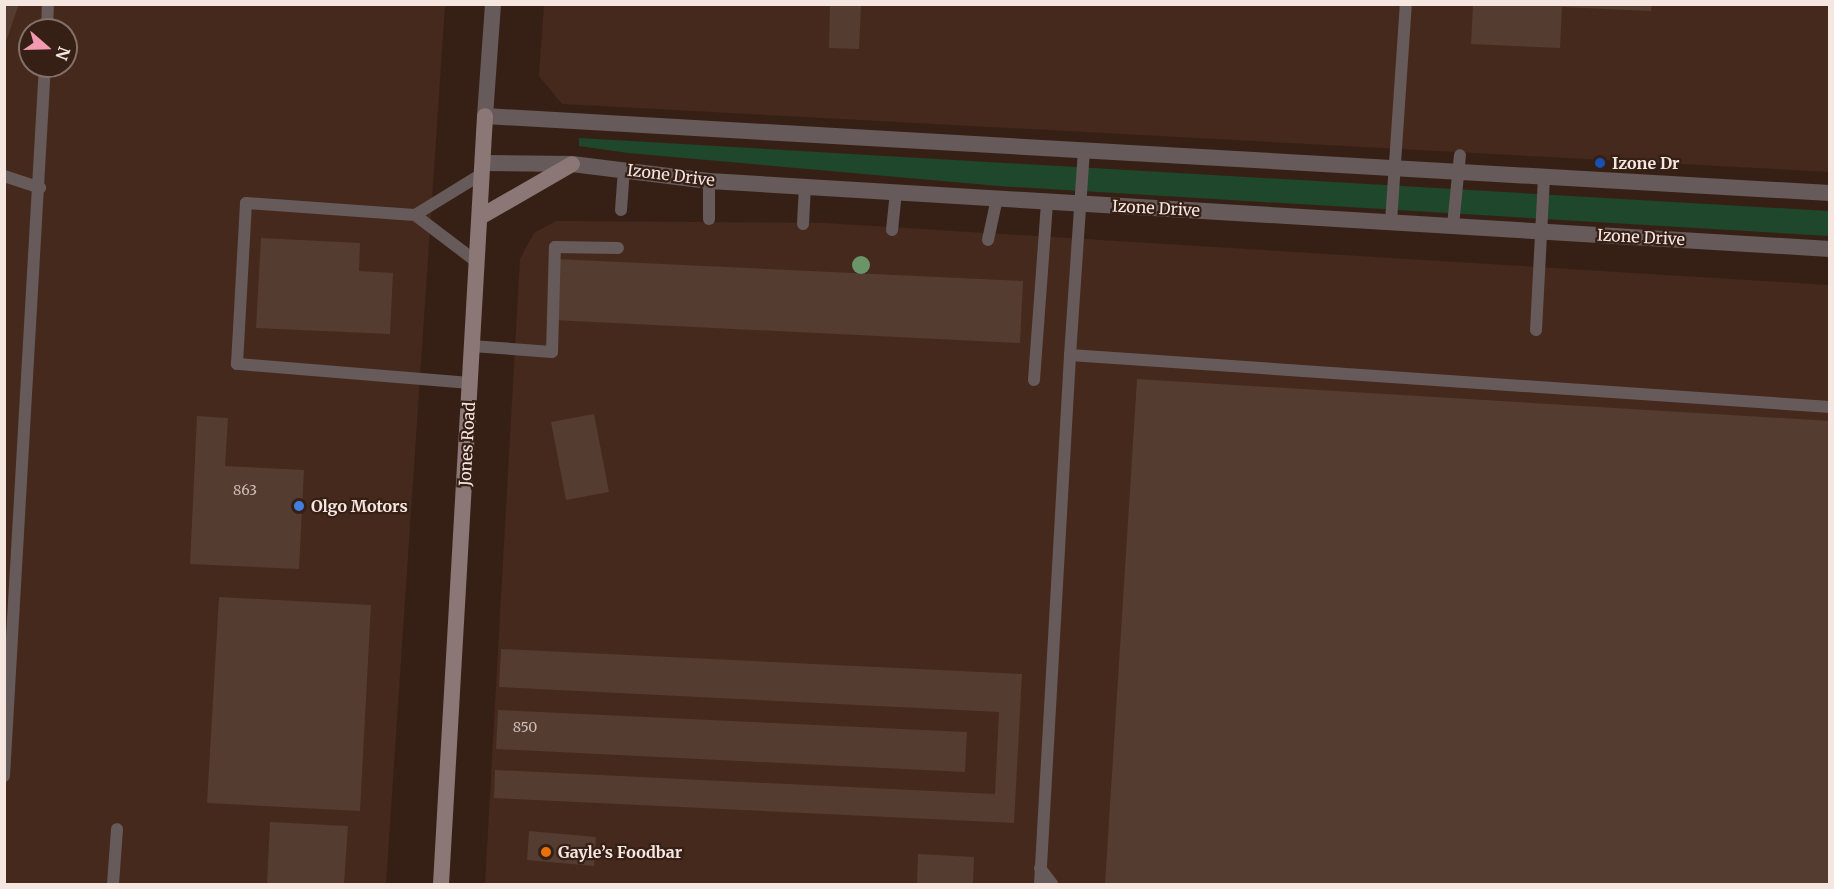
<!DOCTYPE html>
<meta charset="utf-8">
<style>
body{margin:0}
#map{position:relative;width:1834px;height:889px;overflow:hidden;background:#362016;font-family:Merriweather,serif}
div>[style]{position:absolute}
.built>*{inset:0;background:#45291c}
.green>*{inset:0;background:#1f472b}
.building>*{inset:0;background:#543c31}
.service>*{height:12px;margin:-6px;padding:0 6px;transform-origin:6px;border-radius:6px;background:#675a5a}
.minor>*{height:16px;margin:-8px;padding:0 8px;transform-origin:8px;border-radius:8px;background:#675a5a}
.tertiary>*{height:16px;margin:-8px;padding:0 8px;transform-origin:8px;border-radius:8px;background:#675a5a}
.secondary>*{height:16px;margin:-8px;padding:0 8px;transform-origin:8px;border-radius:8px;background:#8b7776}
.trees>*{width:18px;height:18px;margin:-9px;border-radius:50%;background:#699569}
.dots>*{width:16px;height:16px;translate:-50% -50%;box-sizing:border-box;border:3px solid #362016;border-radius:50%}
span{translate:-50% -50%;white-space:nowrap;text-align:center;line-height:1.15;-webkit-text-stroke:4.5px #362016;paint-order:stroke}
.number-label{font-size:14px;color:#cebcb4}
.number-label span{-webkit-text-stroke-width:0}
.poi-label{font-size:16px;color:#f6e6e0;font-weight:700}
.left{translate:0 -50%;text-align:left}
.street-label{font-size:16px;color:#f6e6e0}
.frame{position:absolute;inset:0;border:6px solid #f6e6e0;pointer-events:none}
.north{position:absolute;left:18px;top:18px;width:60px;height:60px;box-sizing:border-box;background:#362016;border:2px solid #836f67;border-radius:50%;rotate:110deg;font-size:16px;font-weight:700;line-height:24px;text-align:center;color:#f6e6e0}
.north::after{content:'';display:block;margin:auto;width:21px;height:27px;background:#f29aaf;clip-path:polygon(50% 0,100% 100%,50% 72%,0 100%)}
</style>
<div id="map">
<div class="built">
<i style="clip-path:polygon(evenodd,5px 5px,445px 5px,386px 884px,5px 884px,5px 5px,30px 30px,66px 30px,66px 66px,30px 66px,30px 30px)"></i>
<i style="clip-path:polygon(544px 5px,1829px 5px,1829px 172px,562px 104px,539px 76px)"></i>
<i style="clip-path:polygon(556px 221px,825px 223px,1829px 285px,1829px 884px,485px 884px,520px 259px,534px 233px)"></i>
</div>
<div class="green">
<i style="clip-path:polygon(579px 138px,1829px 211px,1829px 236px,999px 186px,628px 153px,579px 146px)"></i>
</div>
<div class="building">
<i style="clip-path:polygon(4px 4px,19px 4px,5px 44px,4px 44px)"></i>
<i style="clip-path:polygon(830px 4px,861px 4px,859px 49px,829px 48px)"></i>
<i style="clip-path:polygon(1473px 4px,1652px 4px,1651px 11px,1562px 7px,1560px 48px,1471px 44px)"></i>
<i style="clip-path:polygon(261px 238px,360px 243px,359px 271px,393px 273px,390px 334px,256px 328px)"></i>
<i style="clip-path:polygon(556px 259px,1023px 281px,1020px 343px,553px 320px)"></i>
<i style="clip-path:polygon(1137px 379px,1830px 421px,1830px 884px,1105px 884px)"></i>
<i style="clip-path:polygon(594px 414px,609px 492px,566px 500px,551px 422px)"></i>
<i style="clip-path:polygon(197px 416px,228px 418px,225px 466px,304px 470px,299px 569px,190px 564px)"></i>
<i style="clip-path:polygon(219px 597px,371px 605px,360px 811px,207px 803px)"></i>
<i style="clip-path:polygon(501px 649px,1022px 674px,1014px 823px,494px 798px,495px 770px,995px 794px,999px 712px,499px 687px)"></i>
<i style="clip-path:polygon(498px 710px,967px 732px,965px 772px,496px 749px)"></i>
<i style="clip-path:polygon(270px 822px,348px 826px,344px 884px,267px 884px)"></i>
<i style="clip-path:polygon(529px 831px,596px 837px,594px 866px,527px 860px)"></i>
<i style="clip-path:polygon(918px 854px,974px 857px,973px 884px,917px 884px)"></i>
</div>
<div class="service">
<i style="left:47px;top:30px;width:26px;rotate:-88deg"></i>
<i style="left:4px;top:176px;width:38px;rotate:18deg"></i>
<i style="left:621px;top:210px;width:41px;rotate:-85.8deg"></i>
<i style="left:415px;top:215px;width:79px;rotate:-31.5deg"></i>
<i style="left:709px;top:219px;width:38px;rotate:-90deg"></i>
<i style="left:1391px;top:222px;width:219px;rotate:-86.1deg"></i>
<i style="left:803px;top:224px;width:38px;rotate:-87deg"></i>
<i style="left:1453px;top:226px;width:71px;rotate:-84.4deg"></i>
<i style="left:892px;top:230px;width:38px;rotate:-84deg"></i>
<i style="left:988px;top:240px;width:43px;rotate:-77.9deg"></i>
<i style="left:1536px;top:330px;width:153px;rotate:-87deg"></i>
<i style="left:472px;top:346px;width:80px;rotate:4.3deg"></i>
<i style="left:552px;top:352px;width:105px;rotate:-88.4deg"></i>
<i style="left:555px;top:247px;width:63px;rotate:0.9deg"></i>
<i style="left:1070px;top:355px;width:206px;rotate:-86.1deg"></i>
<i style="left:1034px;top:380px;width:179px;rotate:-85.8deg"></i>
<i style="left:470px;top:383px;width:234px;rotate:-175.3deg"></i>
<i style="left:237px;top:364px;width:161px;rotate:-86.8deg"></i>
<i style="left:246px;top:203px;width:169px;rotate:4.1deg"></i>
<i style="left:415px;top:215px;width:78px;rotate:37.2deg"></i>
<i style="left:4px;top:776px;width:711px;rotate:-86.7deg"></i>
<i style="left:1040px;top:868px;width:20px;rotate:53deg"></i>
<i style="left:113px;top:884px;width:55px;rotate:-85.8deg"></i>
<i style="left:1040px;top:884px;width:530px;rotate:-86.75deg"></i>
<i style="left:1070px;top:355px;width:762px;rotate:3.91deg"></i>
</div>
<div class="minor">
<i style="left:485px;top:116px;width:1347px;rotate:3.28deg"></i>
<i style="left:483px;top:163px;width:89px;rotate:0.6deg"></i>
<i style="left:572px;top:164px;width:138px;rotate:7.1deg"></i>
<i style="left:709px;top:181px;width:1123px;rotate:3.47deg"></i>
</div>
<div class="tertiary">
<i style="left:485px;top:116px;width:112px;rotate:-85.9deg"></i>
</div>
<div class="secondary">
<i style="left:480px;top:217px;width:106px;rotate:-29.9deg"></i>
<i style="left:441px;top:884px;width:769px;rotate:-86.72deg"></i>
</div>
<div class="trees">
<i style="left:861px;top:265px"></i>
</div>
<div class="dots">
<i style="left:1600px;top:163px;background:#1a4fb4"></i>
<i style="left:299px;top:506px;background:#3f7fe0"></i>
<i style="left:546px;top:852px;background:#e8710a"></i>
</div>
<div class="number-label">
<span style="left:245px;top:490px">863</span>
<span style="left:525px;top:727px">850</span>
</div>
<div class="poi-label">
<span class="left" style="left:1612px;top:163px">Izone Dr</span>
<span class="left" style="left:311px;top:506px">Olgo Motors</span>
<span class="left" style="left:558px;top:852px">Gayle’s Foodbar</span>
</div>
<div class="street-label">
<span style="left:671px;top:175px;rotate:7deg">Izone Drive</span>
<span style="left:1156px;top:208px;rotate:3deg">Izone Drive</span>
<span style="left:1641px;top:237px;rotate:3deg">Izone Drive</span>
<span style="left:467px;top:444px;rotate:-87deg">Jones Road</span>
</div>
<div class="frame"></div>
<div class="north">N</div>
</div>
